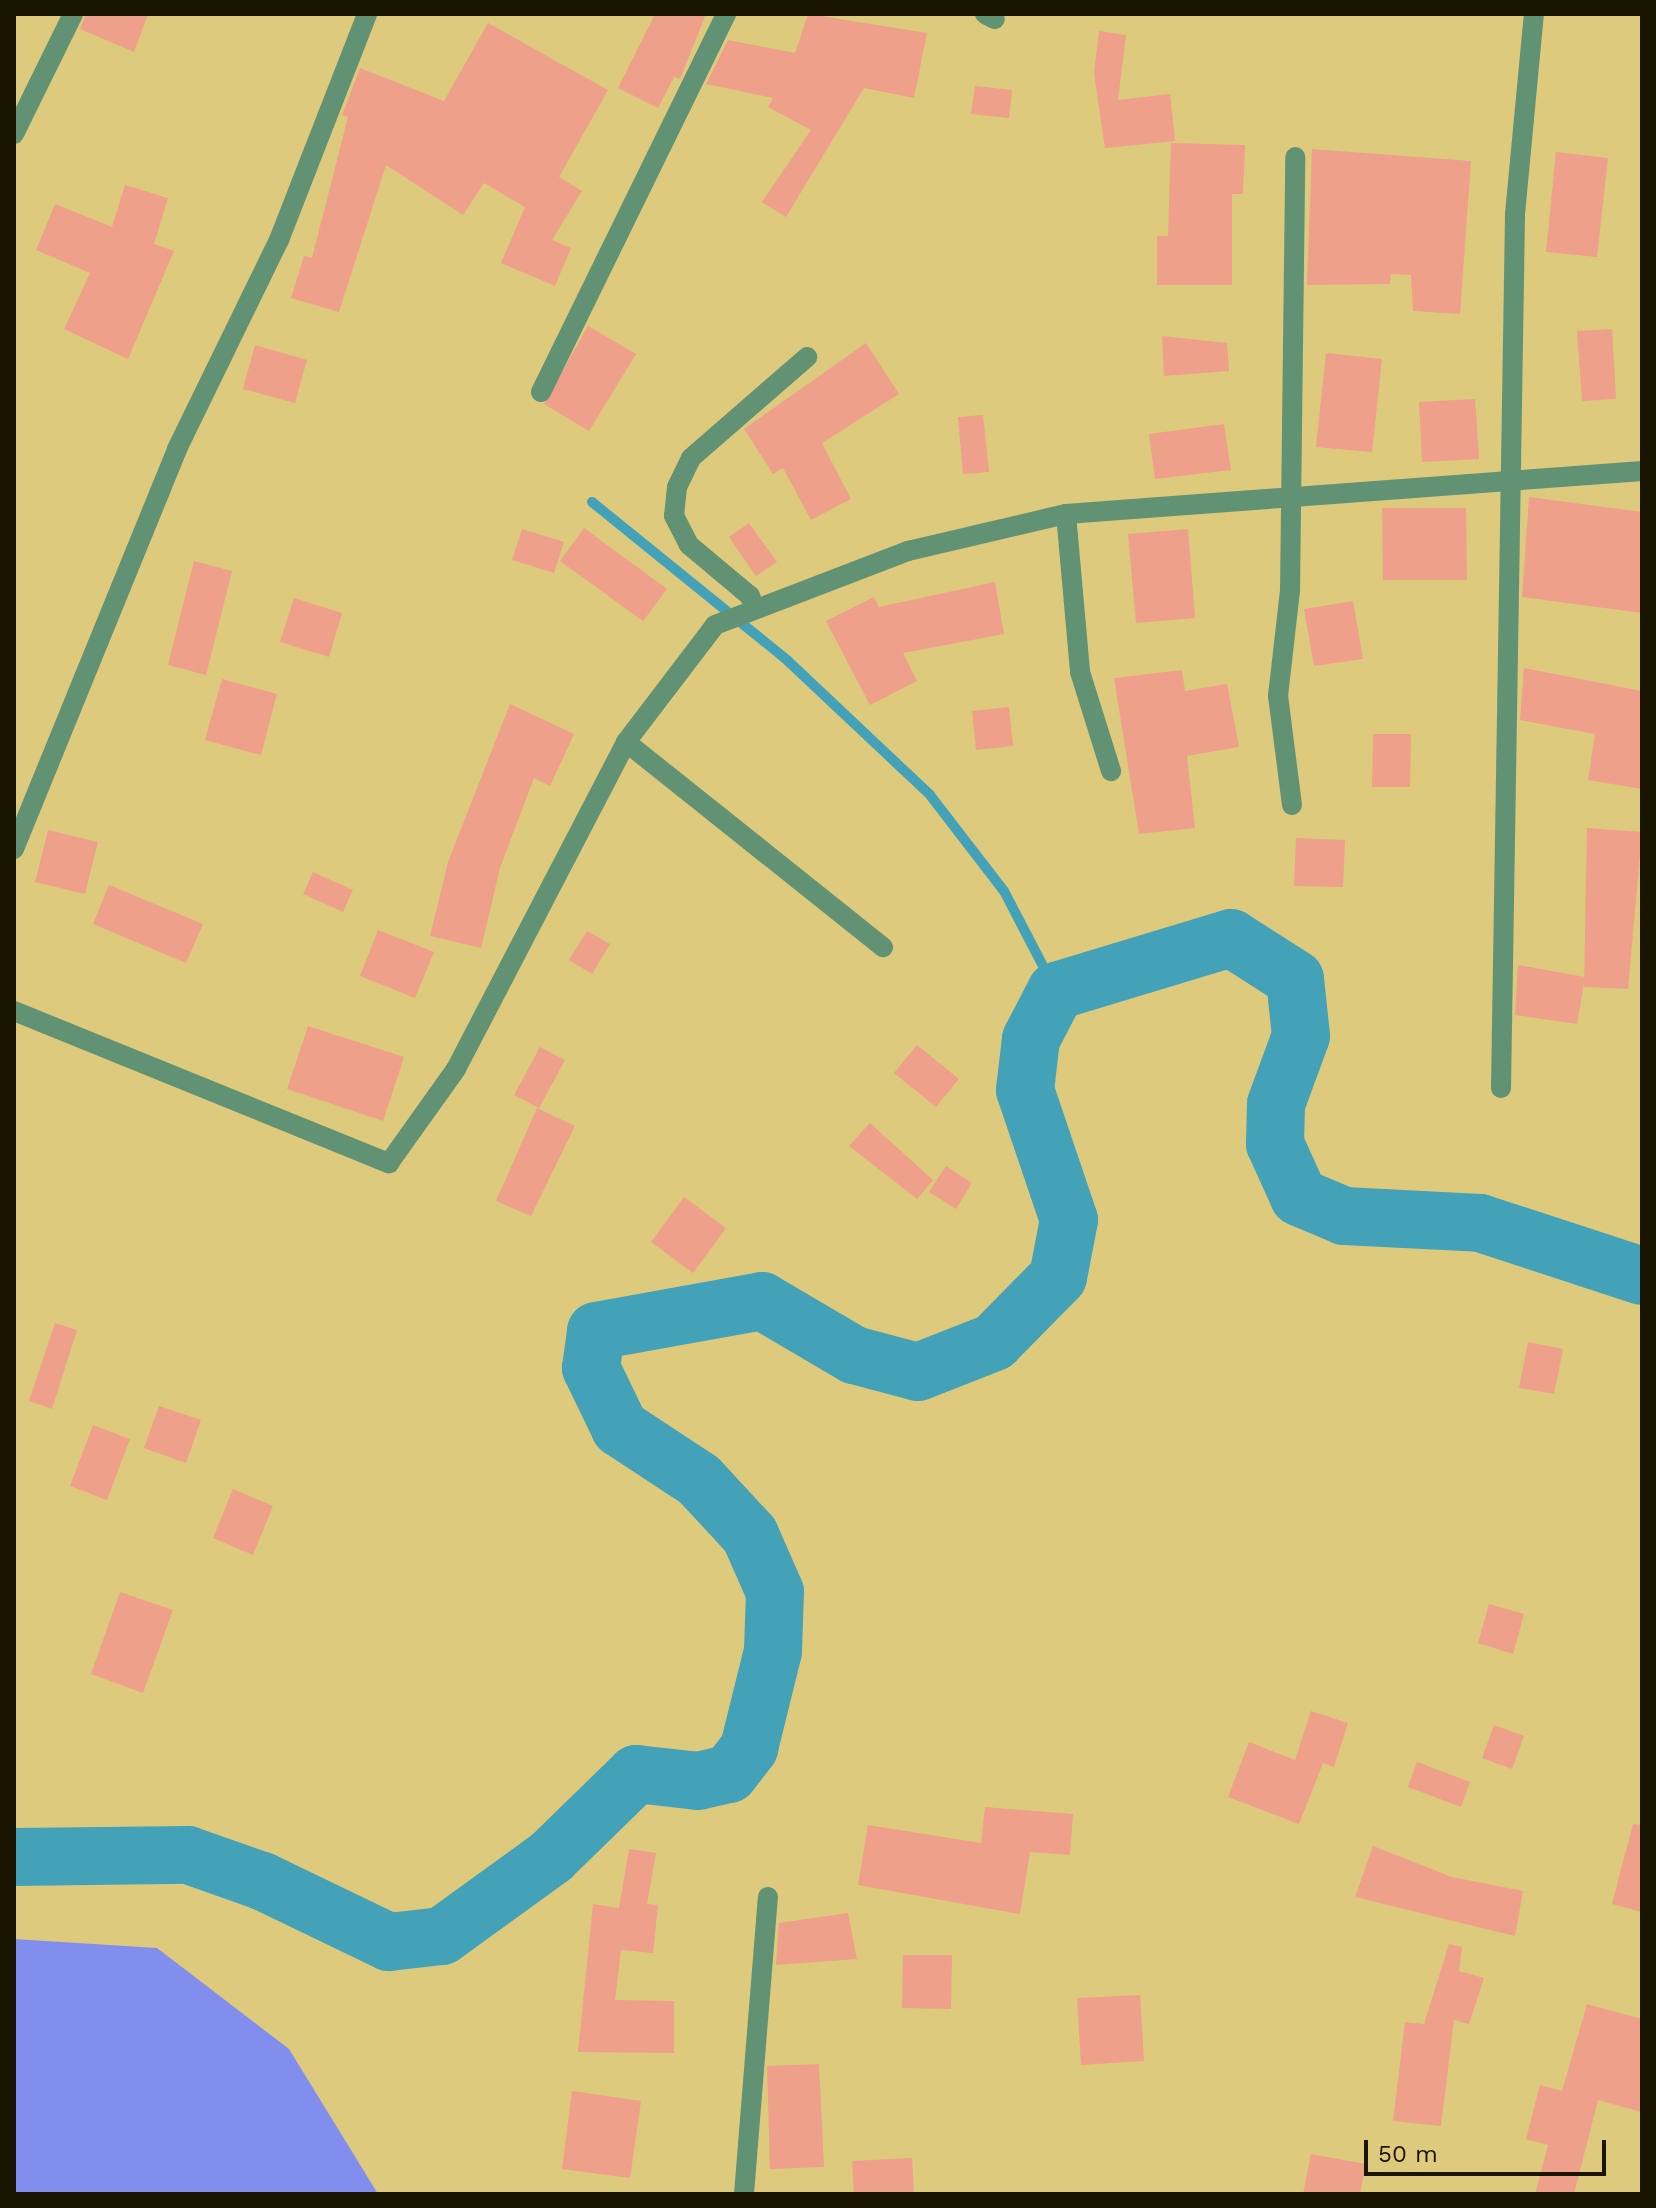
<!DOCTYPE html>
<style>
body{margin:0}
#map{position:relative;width:1656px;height:2208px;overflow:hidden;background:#ddca7d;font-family:"Work Sans",sans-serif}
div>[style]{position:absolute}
.green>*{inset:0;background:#828eee}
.stream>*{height:10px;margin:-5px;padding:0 5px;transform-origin:5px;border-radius:5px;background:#43a2b8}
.river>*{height:58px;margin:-29px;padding:0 29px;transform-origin:29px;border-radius:29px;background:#43a2b8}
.building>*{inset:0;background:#eea08a}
.minor>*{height:20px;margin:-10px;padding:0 10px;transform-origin:10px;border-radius:10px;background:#619274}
span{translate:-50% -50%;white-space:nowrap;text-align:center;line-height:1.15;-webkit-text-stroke:6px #ddca7d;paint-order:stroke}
.frame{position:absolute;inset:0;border:16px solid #1a1500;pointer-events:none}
.scale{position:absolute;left:1364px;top:2140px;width:242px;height:36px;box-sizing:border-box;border:4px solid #1a1500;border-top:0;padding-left:10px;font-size:24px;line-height:28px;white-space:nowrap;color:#1a1500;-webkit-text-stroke:6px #ddca7d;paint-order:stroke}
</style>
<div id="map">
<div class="green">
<i style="clip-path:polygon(14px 1939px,157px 1948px,289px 2049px,378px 2194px,14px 2194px)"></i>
</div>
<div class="stream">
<i style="left:592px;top:502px;width:252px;rotate:39deg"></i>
<i style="left:788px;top:661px;width:195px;rotate:43.3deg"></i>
<i style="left:930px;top:795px;width:121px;rotate:52.4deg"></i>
<i style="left:1004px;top:891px;width:113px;rotate:62.5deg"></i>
</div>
<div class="river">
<i style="left:14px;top:1857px;width:174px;rotate:-0.7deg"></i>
<i style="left:188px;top:1855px;width:78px;rotate:19.4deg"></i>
<i style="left:262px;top:1881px;width:141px;rotate:25.7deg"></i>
<i style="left:389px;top:1942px;width:53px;rotate:-6.5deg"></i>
<i style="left:442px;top:1936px;width:135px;rotate:-35.9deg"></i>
<i style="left:551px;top:1857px;width:119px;rotate:-44.3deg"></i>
<i style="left:636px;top:1774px;width:62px;rotate:6.4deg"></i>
<i style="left:698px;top:1781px;width:32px;rotate:-13deg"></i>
<i style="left:729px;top:1774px;width:33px;rotate:-52deg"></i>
<i style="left:749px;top:1748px;width:100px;rotate:-76.1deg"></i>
<i style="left:773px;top:1651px;width:59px;rotate:-88.1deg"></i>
<i style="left:775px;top:1592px;width:62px;rotate:-113.7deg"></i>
<i style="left:750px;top:1535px;width:75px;rotate:-132.8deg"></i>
<i style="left:699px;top:1480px;width:95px;rotate:-146.6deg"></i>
<i style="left:620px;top:1428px;width:67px;rotate:-115.8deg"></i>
<i style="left:591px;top:1368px;width:37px;rotate:-82deg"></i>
<i style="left:596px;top:1331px;width:169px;rotate:-10.2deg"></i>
<i style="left:762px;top:1301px;width:107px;rotate:30.4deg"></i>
<i style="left:854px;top:1355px;width:66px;rotate:14.9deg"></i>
<i style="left:918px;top:1372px;width:82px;rotate:-21.5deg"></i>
<i style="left:994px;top:1342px;width:91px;rotate:-45.4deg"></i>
<i style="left:1058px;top:1277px;width:58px;rotate:-79.1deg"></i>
<i style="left:1069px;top:1220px;width:137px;rotate:-108.7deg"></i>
<i style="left:1025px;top:1090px;width:51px;rotate:-83.3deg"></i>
<i style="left:1031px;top:1039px;width:54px;rotate:-62.5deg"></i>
<i style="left:1056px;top:991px;width:183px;rotate:-16.8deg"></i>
<i style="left:1231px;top:938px;width:76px;rotate:32.6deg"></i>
<i style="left:1295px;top:979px;width:57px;rotate:84deg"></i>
<i style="left:1301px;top:1036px;width:72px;rotate:110.2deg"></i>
<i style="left:1276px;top:1104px;width:40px;rotate:91.4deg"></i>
<i style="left:1275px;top:1144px;width:58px;rotate:65.6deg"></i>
<i style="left:1299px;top:1197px;width:49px;rotate:22.9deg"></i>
<i style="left:1344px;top:1216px;width:136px;rotate:2.9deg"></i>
<i style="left:1480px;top:1223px;width:170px;rotate:18.1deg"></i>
</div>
<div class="building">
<i style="clip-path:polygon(86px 14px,148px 14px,134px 52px,80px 29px)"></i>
<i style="clip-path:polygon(655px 14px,706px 14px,680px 79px,674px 77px,658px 108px,618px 88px)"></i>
<i style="clip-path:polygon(808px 14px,927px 33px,914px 98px,864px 88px,786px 217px,762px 202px,811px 130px,768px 107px,773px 98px,706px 84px,728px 40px,795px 53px)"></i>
<i style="clip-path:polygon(488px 23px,608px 90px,559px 177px,582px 191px,552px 240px,571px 248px,555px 286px,501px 263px,525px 207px,484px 183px,463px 215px,386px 165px,339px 312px,291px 298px,304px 256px,312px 258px,348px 117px,342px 115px,360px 68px,444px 101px)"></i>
<i style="clip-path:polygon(1099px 31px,1126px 35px,1118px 100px,1170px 94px,1175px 141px,1105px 148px,1094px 73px)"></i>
<i style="clip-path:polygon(975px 86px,1012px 90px,1009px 118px,971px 114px)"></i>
<i style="clip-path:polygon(1171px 143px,1245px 145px,1243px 194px,1232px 194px,1232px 285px,1157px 285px,1157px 236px,1168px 236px)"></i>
<i style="clip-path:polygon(1312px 149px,1471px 161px,1460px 314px,1413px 311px,1411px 275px,1391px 274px,1390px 284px,1307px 285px)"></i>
<i style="clip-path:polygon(1556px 152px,1608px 158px,1597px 257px,1546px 252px)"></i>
<i style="clip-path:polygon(125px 185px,168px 198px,154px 244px,174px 251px,128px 359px,64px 329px,90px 273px,36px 250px,55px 204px,112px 227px)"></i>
<i style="clip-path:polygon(588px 326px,636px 354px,589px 431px,544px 404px)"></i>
<i style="clip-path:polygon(1612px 329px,1616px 399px,1582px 401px,1577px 331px)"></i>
<i style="clip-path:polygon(1162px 336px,1227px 343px,1229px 371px,1164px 376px)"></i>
<i style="clip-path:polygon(866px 343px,899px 394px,822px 443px,851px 499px,811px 520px,783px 468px,773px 474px,744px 429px)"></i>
<i style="clip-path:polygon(255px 345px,307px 360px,295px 403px,243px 389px)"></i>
<i style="clip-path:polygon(1326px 353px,1382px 359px,1372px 452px,1316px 447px)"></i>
<i style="clip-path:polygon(1475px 399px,1479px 459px,1422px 462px,1419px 402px)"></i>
<i style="clip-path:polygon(983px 415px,989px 472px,963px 474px,958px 417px)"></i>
<i style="clip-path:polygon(1224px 424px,1231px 470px,1155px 479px,1149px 434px)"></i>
<i style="clip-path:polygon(1529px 497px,1642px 512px,1642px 613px,1522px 597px)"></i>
<i style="clip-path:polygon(1382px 508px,1466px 508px,1467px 580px,1383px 580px)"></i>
<i style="clip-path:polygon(749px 523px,777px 562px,756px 576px,729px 537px)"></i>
<i style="clip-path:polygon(584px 528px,667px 589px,643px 621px,560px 561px)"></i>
<i style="clip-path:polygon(522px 529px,564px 542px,554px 573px,512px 560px)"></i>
<i style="clip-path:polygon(1188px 529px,1195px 618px,1136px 623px,1128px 534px)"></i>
<i style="clip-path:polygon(194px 561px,232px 571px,206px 675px,168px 665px)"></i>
<i style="clip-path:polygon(995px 582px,1004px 634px,903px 653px,917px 681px,870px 705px,826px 621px,874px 597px,879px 607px)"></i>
<i style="clip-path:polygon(294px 598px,342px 613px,329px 657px,280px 642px)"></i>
<i style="clip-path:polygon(1353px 601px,1363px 659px,1314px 666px,1304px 609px)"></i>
<i style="clip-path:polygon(1524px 668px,1642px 691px,1642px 789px,1588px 780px,1595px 734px,1520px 720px)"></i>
<i style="clip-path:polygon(1182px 670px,1185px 691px,1227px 684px,1239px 747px,1187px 756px,1195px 828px,1139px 834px,1114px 678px)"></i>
<i style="clip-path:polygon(222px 679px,277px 694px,261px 755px,205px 740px)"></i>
<i style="clip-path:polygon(510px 704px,574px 734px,550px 786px,534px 778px,500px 868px,481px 948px,430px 936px,448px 862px)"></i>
<i style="clip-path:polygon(1009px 707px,1013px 746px,976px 750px,972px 711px)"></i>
<i style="clip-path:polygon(1373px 734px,1411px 734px,1410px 787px,1372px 787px)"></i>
<i style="clip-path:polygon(1587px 828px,1642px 832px,1628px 989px,1584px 987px)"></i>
<i style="clip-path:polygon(48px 830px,98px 842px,85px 894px,35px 882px)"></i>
<i style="clip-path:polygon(1296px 838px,1345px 840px,1343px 887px,1294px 886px)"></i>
<i style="clip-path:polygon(313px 872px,353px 890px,343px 912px,303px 894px)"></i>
<i style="clip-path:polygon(109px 885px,203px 924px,186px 963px,93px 924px)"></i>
<i style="clip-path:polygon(378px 930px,434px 952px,415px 998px,360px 976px)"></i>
<i style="clip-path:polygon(587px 931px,610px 944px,592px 974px,569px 960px)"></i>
<i style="clip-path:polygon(1518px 965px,1585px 977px,1577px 1024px,1515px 1015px)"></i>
<i style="clip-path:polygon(308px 1026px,404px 1057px,383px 1121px,287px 1089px)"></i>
<i style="clip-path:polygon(917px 1045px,959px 1079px,936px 1107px,894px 1073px)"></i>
<i style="clip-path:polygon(540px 1047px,565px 1060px,539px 1108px,514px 1095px)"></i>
<i style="clip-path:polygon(537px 1108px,575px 1126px,531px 1216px,496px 1201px)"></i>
<i style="clip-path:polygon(870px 1123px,933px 1180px,917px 1199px,849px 1146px)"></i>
<i style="clip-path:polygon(946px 1166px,972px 1183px,956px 1209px,929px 1192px)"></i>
<i style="clip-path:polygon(684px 1197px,726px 1228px,693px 1273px,651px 1242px)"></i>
<i style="clip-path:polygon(55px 1323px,77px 1330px,52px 1409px,29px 1401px)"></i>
<i style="clip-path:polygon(1528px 1342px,1563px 1349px,1554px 1394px,1519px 1388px)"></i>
<i style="clip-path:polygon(159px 1406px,201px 1420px,186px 1463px,144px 1448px)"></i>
<i style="clip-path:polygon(93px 1425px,130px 1439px,107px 1500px,70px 1486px)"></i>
<i style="clip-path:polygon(233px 1489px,273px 1506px,253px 1555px,213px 1538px)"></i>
<i style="clip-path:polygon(120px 1592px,173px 1610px,143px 1693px,91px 1674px)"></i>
<i style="clip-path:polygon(1489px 1604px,1524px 1614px,1513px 1654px,1478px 1643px)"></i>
<i style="clip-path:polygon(1311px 1711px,1348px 1723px,1334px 1767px,1323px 1763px,1299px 1824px,1228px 1797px,1249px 1742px,1295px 1760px)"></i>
<i style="clip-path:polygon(1494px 1725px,1524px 1736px,1512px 1769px,1482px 1758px)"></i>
<i style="clip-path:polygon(1417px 1762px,1470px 1782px,1461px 1807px,1408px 1787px)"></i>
<i style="clip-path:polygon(985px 1807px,1073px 1814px,1070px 1855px,1030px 1852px,1020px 1914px,858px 1885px,868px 1825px,981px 1843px)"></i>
<i style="clip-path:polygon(1633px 1824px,1642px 1825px,1642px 1912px,1612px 1904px)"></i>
<i style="clip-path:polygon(1373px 1846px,1452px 1877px,1523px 1891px,1515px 1936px,1355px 1897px)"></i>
<i style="clip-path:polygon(629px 1849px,656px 1853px,647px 1904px,658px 1905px,653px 1953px,621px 1950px,615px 2000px,674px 2001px,674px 2053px,578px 2052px,593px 1904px,619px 1908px)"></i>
<i style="clip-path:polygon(848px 1913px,857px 1959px,776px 1965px,779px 1923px)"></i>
<i style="clip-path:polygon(1449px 1944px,1462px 1947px,1459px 1971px,1484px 1978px,1469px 2024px,1454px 2020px,1441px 2126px,1393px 2121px,1405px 2022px,1424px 2024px)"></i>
<i style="clip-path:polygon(903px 1955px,952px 1955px,951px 2009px,902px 2008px)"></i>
<i style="clip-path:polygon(1140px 1995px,1144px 2061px,1081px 2065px,1077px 1998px)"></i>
<i style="clip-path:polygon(1587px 2004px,1642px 2019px,1642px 2112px,1598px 2100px,1574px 2194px,1535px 2194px,1548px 2145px,1526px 2139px,1540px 2085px,1562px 2091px)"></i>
<i style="clip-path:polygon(819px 2064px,824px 2167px,770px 2169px,767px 2066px)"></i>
<i style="clip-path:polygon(572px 2091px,641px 2101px,630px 2178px,562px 2169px)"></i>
<i style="clip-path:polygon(1311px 2154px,1366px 2164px,1360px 2194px,1303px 2194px)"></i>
<i style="clip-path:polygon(912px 2158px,914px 2194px,854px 2194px,852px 2161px)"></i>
</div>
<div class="minor">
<i style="left:985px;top:14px;width:11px;rotate:27deg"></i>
<i style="left:14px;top:134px;width:134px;rotate:-63.8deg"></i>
<i style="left:541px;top:392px;width:421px;rotate:-63.9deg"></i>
<i style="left:1066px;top:514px;width:159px;rotate:84.9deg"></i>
<i style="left:1080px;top:672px;width:104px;rotate:72.6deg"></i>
<i style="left:754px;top:608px;width:13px;rotate:-108deg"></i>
<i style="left:750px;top:596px;width:80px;rotate:-140.1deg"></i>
<i style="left:689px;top:545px;width:33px;rotate:-117deg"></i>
<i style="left:674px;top:516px;width:29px;rotate:-84deg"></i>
<i style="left:677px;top:487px;width:32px;rotate:-64deg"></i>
<i style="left:691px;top:458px;width:154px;rotate:-41deg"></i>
<i style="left:626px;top:742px;width:329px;rotate:38.6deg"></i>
<i style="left:1292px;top:805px;width:110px;rotate:-97.3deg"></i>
<i style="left:1278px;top:696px;width:106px;rotate:-83.5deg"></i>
<i style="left:1290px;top:591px;width:434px;rotate:-89.3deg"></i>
<i style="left:14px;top:849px;width:432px;rotate:-67.8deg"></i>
<i style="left:177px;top:449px;width:233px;rotate:-64deg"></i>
<i style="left:279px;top:240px;width:243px;rotate:-68.7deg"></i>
<i style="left:14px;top:1011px;width:405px;rotate:22.1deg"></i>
<i style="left:389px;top:1163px;width:115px;rotate:-54.5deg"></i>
<i style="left:456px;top:1069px;width:369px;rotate:-62.5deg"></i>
<i style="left:626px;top:742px;width:147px;rotate:-52.7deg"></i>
<i style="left:715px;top:625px;width:207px;rotate:-21deg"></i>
<i style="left:908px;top:551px;width:162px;rotate:-13.2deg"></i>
<i style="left:1066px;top:514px;width:578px;rotate:-4.27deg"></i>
<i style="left:1501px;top:1088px;width:874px;rotate:-89.08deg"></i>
<i style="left:1515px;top:214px;width:201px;rotate:-84.6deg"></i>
<i style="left:744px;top:2194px;width:298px;rotate:-85.4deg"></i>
</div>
<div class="frame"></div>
<div class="scale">50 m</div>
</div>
